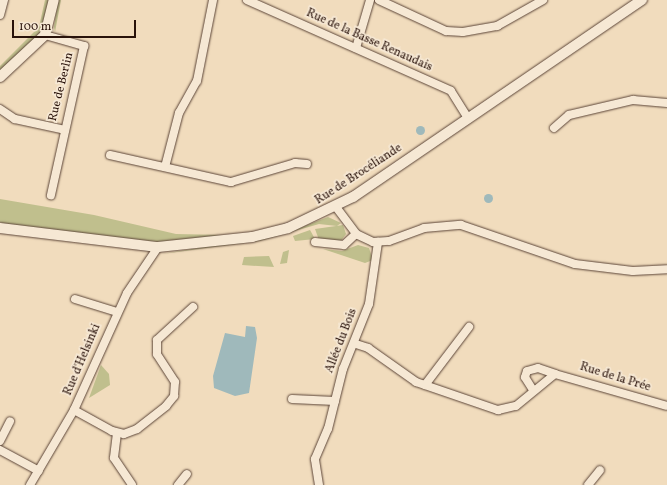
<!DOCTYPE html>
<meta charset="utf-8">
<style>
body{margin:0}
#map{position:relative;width:667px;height:485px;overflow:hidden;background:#f1dcbd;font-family:Vollkorn,serif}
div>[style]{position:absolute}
.green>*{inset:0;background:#c0bf8d}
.water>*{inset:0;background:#9fb9bb}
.round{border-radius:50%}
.roads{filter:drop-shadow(0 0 1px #5b4437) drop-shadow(0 0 1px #5b4437)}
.minor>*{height:8px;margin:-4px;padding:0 4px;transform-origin:4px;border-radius:4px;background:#f6e8d4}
.tertiary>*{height:10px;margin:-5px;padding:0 5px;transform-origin:5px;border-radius:5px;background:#f6e8d4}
span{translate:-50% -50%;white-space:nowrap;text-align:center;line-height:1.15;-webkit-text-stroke:3.5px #f6e8d4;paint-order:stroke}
.street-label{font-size:12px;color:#29120a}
.scale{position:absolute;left:12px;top:20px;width:124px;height:18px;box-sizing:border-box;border:2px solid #29120a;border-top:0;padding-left:5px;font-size:12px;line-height:14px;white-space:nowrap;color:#29120a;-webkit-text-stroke:3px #f6e8d4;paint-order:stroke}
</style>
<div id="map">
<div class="green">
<i style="clip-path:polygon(45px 0,50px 0,44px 29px,0 72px,0 66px,39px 27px)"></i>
<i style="clip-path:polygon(58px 0,61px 0,55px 32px,54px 27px)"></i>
<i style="clip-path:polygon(0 199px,94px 215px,176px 234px,225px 235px,158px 242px,8px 225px,0 222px)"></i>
<i style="clip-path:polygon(328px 217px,341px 223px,337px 226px,319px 224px,260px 241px,162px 254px,284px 234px)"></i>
<i style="clip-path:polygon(343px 225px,346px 234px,340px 242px,319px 240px,315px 229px)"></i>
<i style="clip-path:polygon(310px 230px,315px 239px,295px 241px,293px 236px)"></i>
<i style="clip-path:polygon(358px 245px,369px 248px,373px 260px,365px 263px,323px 249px,342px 251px)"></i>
<i style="clip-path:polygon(289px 250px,287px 263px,280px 264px,283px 252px)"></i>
<i style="clip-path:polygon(269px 256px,274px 267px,242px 265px,244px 257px)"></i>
<i style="clip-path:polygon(101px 365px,109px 374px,110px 385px,89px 398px)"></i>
</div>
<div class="water">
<i class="round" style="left:415.5px;top:125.5px;width:9px;height:9px"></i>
<i class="round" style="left:483.5px;top:193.5px;width:9px;height:9px"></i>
<i style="clip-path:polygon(246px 326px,255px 327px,257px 338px,249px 393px,235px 396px,214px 388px,213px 376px,225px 333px,245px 337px)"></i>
</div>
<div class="roads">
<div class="minor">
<i style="left:247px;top:0;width:223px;rotate:24deg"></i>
<i style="left:451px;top:91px;width:32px;rotate:58deg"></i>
<i style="left:379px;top:0;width:74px;rotate:24.8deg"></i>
<i style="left:446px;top:31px;width:17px;rotate:3deg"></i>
<i style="left:463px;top:32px;width:35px;rotate:-10deg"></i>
<i style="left:497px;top:26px;width:53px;rotate:-29.5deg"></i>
<i style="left:0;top:15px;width:16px;rotate:-75deg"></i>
<i style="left:45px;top:35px;width:41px;rotate:15.8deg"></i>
<i style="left:84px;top:46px;width:153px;rotate:102.5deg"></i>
<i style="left:356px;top:48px;width:50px;rotate:-73.7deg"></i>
<i style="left:0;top:109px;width:18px;rotate:34deg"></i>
<i style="left:15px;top:119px;width:51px;rotate:12.4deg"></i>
<i style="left:554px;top:128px;width:20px;rotate:-41deg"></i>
<i style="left:569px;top:115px;width:66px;rotate:-13.2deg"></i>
<i style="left:633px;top:100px;width:34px;rotate:5deg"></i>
<i style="left:110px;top:155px;width:124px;rotate:12.6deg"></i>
<i style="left:231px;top:182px;width:67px;rotate:-16.5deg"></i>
<i style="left:295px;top:163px;width:12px;rotate:5deg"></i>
<i style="left:165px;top:167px;width:56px;rotate:-75.5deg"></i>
<i style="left:179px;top:113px;width:37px;rotate:-61deg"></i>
<i style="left:197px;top:81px;width:83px;rotate:-78.8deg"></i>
<i style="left:336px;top:207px;width:34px;rotate:53deg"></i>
<i style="left:356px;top:234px;width:19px;rotate:25deg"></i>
<i style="left:373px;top:242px;width:16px;rotate:-4deg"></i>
<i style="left:389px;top:241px;width:37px;rotate:-20deg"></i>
<i style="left:424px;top:228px;width:37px;rotate:-5deg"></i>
<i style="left:461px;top:225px;width:120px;rotate:18.9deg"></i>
<i style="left:575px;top:264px;width:58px;rotate:6.9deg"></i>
<i style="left:633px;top:271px;width:34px;rotate:-3deg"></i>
<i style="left:315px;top:242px;width:29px;rotate:6deg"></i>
<i style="left:344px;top:245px;width:16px;rotate:-43deg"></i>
<i style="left:75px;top:299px;width:44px;rotate:17.2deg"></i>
<i style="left:356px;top:344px;width:13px;rotate:18deg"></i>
<i style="left:368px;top:348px;width:59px;rotate:35.3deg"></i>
<i style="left:416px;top:382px;width:87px;rotate:18.9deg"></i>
<i style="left:498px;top:410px;width:18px;rotate:-13deg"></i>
<i style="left:516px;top:406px;width:50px;rotate:-39.4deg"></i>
<i style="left:555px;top:374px;width:116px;rotate:15.9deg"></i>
<i style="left:425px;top:385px;width:73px;rotate:-52.8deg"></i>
<i style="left:533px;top:390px;width:15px;rotate:-122deg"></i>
<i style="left:525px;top:377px;width:6px;rotate:-72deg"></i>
<i style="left:527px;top:371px;width:11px;rotate:-15deg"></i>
<i style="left:538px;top:368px;width:18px;rotate:19deg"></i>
<i style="left:292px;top:399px;width:43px;rotate:2.7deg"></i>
<i style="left:74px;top:410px;width:43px;rotate:28.9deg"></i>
<i style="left:112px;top:431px;width:12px;rotate:14deg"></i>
<i style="left:124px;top:434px;width:14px;rotate:-21deg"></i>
<i style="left:137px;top:429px;width:37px;rotate:-38deg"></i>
<i style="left:166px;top:406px;width:13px;rotate:-51deg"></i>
<i style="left:174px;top:396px;width:14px;rotate:-86deg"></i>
<i style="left:175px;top:382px;width:33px;rotate:-123deg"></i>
<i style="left:157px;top:354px;width:14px;rotate:-90deg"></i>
<i style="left:157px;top:340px;width:49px;rotate:-42.5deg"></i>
<i style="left:117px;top:433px;width:25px;rotate:97deg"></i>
<i style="left:114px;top:458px;width:32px;rotate:56deg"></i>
<i style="left:0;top:441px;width:22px;rotate:-63deg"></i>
<i style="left:0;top:450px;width:44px;rotate:28.3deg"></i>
<i style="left:30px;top:485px;width:87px;rotate:-59.6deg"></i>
<i style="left:74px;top:410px;width:128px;rotate:-65.6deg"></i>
<i style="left:127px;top:293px;width:55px;rotate:-56deg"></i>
<i style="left:178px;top:485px;width:14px;rotate:-51deg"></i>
<i style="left:319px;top:485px;width:26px;rotate:-99deg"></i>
<i style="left:315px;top:459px;width:33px;rotate:-67deg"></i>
<i style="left:328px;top:429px;width:62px;rotate:-76deg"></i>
<i style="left:343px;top:369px;width:70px;rotate:-68.2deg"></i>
<i style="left:369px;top:304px;width:63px;rotate:-81.7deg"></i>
<i style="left:588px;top:485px;width:19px;rotate:-51deg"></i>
</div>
<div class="tertiary">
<i style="left:0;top:77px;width:62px;rotate:-43deg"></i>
<i style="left:45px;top:35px;width:36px;rotate:-76deg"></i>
<i style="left:0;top:228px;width:159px;rotate:6.9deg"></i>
<i style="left:158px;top:247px;width:95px;rotate:-6.1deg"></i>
<i style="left:252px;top:237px;width:37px;rotate:-14deg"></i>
<i style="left:288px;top:228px;width:72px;rotate:-25.5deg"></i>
<i style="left:353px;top:197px;width:350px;rotate:-34.3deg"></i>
</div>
</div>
<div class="street-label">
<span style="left:369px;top:41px;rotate:24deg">Rue de la Basse Renaudais</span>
<span style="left:62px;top:87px;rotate:-76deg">Rue de Berlin</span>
<span style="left:359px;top:175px;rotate:-33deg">Rue de Brocéliande</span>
<span style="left:342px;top:341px;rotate:-69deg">Allée du Bois</span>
<span style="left:83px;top:360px;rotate:-67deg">Rue d'Helsinki</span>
<span style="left:615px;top:378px;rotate:17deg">Rue de la Prée</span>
</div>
<div class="scale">100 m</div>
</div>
